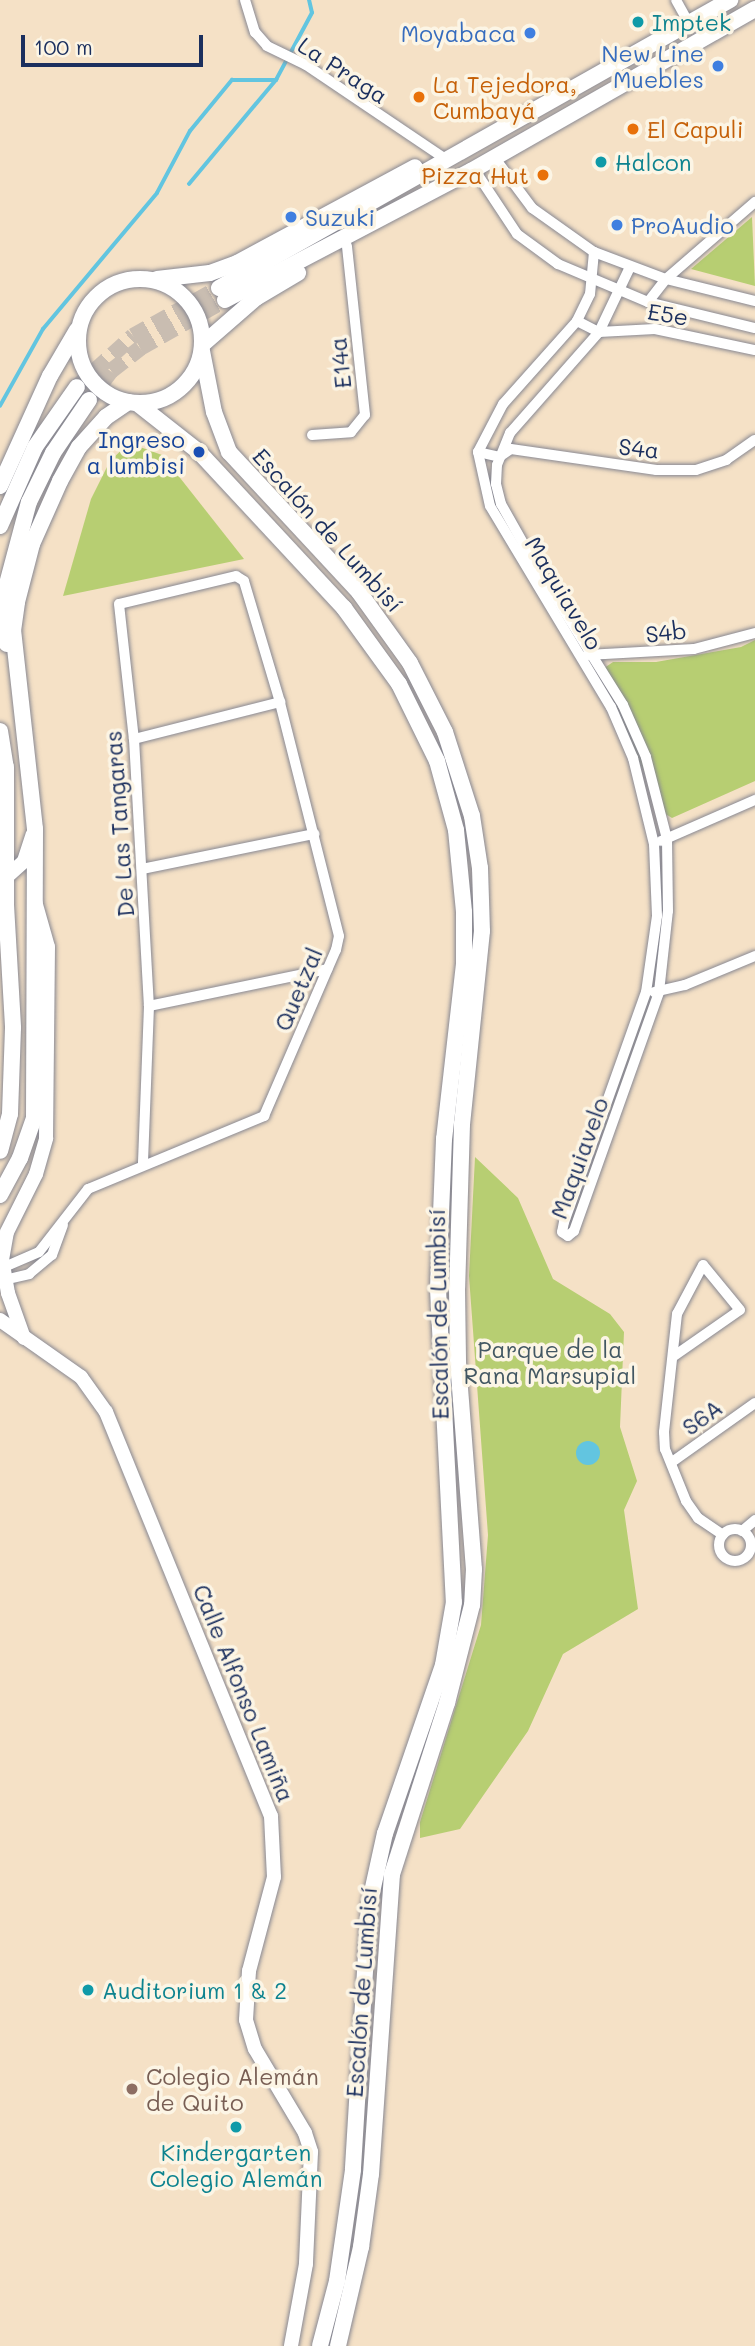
<!DOCTYPE html>
<meta charset="utf-8">
<style>
body{margin:0}
#map{position:relative;width:755px;height:2346px;overflow:hidden;background:#f5e1c6;font-family:Mali,sans-serif}
div>[style]{position:absolute}
.green>*{inset:0;background:#b7ce72}
.water>*{inset:0;background:#62c5e0}
.round{border-radius:50%}
.stream>*{height:3.5px;margin:-1.75px;padding:0 1.75px;transform-origin:1.75px;border-radius:1.75px;background:#62c5e0}
.primary-tunnel>*{height:16px;margin-top:-8px;transform-origin:0;background:repeating-linear-gradient(90deg,#c9bdb1 0 16px,transparent 0 24px)}
.roads{filter:drop-shadow(0 0 2px #888892) drop-shadow(0 0 2px #888892)}
.street>*{height:10px;margin:-5px;padding:0 5px;transform-origin:5px;border-radius:5px;background:#fff}
.street>.ring{margin:-5px;padding:0;box-sizing:content-box;background:none;border:10px solid #fff;border-radius:50%}
.secondary>*{height:14px;margin:-7px;padding:0 7px;transform-origin:7px;border-radius:7px;background:#fff}
.primary>*{height:16px;margin:-8px;padding:0 8px;transform-origin:8px;border-radius:8px;background:#fff}
.primary>.ring{margin:-8px;padding:0;box-sizing:content-box;background:none;border:16px solid #fff;border-radius:50%}
.dots>*{width:19px;height:19px;translate:-50% -50%;box-sizing:border-box;border:4px solid #fcf5e5;border-radius:50%}
span{translate:-50% -50%;white-space:nowrap;text-align:center;line-height:1.15;-webkit-text-stroke:7px #fcf5e5;paint-order:stroke}
.culture-label{font-size:23px;color:#0d838f}
.left{translate:0 -50%;text-align:left}
.shop-label{font-size:23px;color:#366cbe}
.right{translate:-100% -50%;text-align:right}
.street-label{font-size:23px;color:#1b2f5e}
.food-label{font-size:23px;color:#c56008}
.transit-label{font-size:23px;color:#164399}
.park-label{font-size:23px;color:#425763}
.education-label{font-size:23px;color:#785e54}
.scale{position:absolute;left:21px;top:35px;width:182px;height:32px;box-sizing:border-box;border:4px solid #1b2f5e;border-top:0;padding-left:9px;font-size:21px;line-height:24px;white-space:nowrap;color:#1b2f5e;-webkit-text-stroke:5px #fcf5e5;paint-order:stroke}
</style>
<div id="map">
<div class="green">
<i style="clip-path:polygon(752px 217px,755px 286px,691px 269px)"></i>
<i style="clip-path:polygon(129px 443px,162px 455px,244px 559px,63px 596px,91px 499px,110px 461px)"></i>
<i style="clip-path:polygon(755px 640px,755px 781px,672px 818px,664px 813px,597px 673px,613px 662px,656px 662px,741px 647px)"></i>
<i style="clip-path:polygon(475px 1157px,518px 1198px,553px 1279px,610px 1314px,624px 1332px,620px 1427px,637px 1481px,624px 1510px,638px 1609px,563px 1654px,528px 1731px,460px 1829px,420px 1838px,420px 1822px,481px 1625px,488px 1535px,469px 1276px)"></i>
</div>
<div class="water">
<i class="round" style="left:576px;top:1441px;width:24px;height:24px"></i>
</div>
<div class="stream">
<i style="left:189px;top:184px;width:136px;rotate:-50.1deg"></i>
<i style="left:276px;top:80px;width:76px;rotate:-61.8deg"></i>
<i style="left:312px;top:13px;width:13px;rotate:-103deg"></i>
<i style="left:0;top:406px;width:88px;rotate:-60.8deg"></i>
<i style="left:43px;top:329px;width:177px;rotate:-50deg"></i>
<i style="left:157px;top:193px;width:70px;rotate:-62deg"></i>
<i style="left:190px;top:131px;width:66px;rotate:-50.5deg"></i>
<i style="left:232px;top:80px;width:44px"></i>
</div>
<div class="primary-tunnel">
<i style="left:77px;top:387px;width:76px;rotate:-42.3deg"></i>
<i style="left:133px;top:336px;width:98px;rotate:-29.2deg"></i>
<i style="left:89px;top:400px;width:36px;rotate:-53deg"></i>
<i style="left:111px;top:371px;width:37px;rotate:-38deg"></i>
<i style="left:140px;top:348px;width:98px;rotate:-29.5deg"></i>
</div>
<div class="roads">
<div class="street">
<i style="left:245px;top:0;width:34px;rotate:73deg"></i>
<i style="left:255px;top:32px;width:18px;rotate:49deg"></i>
<i style="left:267px;top:46px;width:43px;rotate:26deg"></i>
<i style="left:306px;top:65px;width:163px;rotate:34deg"></i>
<i style="left:676px;top:0;width:26px;rotate:61deg"></i>
<i style="left:494px;top:157px;width:64px;rotate:53.3deg"></i>
<i style="left:532px;top:208px;width:76px;rotate:35.4deg"></i>
<i style="left:594px;top:252px;width:77px;rotate:20.6deg"></i>
<i style="left:666px;top:279px;width:92px;rotate:13.9deg"></i>
<i style="left:474px;top:169px;width:78px;rotate:56.5deg"></i>
<i style="left:517px;top:234px;width:51px;rotate:36.2deg"></i>
<i style="left:558px;top:264px;width:98px;rotate:22.9deg"></i>
<i style="left:648px;top:302px;width:110px;rotate:13.7deg"></i>
<i style="left:594px;top:252px;width:42px;rotate:95.4deg"></i>
<i style="left:590px;top:294px;width:30px;rotate:116deg"></i>
<i style="left:577px;top:321px;width:111px;rotate:131.7deg"></i>
<i style="left:503px;top:404px;width:54px;rotate:117.5deg"></i>
<i style="left:478px;top:452px;width:55px;rotate:77.5deg"></i>
<i style="left:490px;top:506px;width:235px;rotate:59deg"></i>
<i style="left:611px;top:707px;width:56px;rotate:66.7deg"></i>
<i style="left:633px;top:758px;width:89px;rotate:76.3deg"></i>
<i style="left:654px;top:844px;width:72px;rotate:87.6deg"></i>
<i style="left:657px;top:916px;width:77px;rotate:98.2deg"></i>
<i style="left:646px;top:992px;width:244px;rotate:109.6deg"></i>
<i style="left:564px;top:1222px;width:10px;rotate:101deg"></i>
<i style="left:562px;top:1232px;width:7px;rotate:34deg"></i>
<i style="left:568px;top:1236px;width:8px;rotate:-40deg"></i>
<i style="left:574px;top:1231px;width:254px;rotate:-70.4deg"></i>
<i style="left:659px;top:992px;width:81px;rotate:-83.7deg"></i>
<i style="left:668px;top:911px;width:72px;rotate:-90.8deg"></i>
<i style="left:667px;top:839px;width:85px;rotate:-104.4deg"></i>
<i style="left:646px;top:757px;width:57px;rotate:-113.9deg"></i>
<i style="left:623px;top:705px;width:164px;rotate:-122deg"></i>
<i style="left:536px;top:566px;width:71px;rotate:-119.4deg"></i>
<i style="left:501px;top:504px;width:21px;rotate:-104deg"></i>
<i style="left:496px;top:484px;width:19px;rotate:-87deg"></i>
<i style="left:497px;top:465px;width:35px;rotate:-68deg"></i>
<i style="left:510px;top:433px;width:135px;rotate:-48.6deg"></i>
<i style="left:599px;top:332px;width:72px;rotate:-64.5deg"></i>
<i style="left:648px;top:302px;width:29px;rotate:-52deg"></i>
<i style="left:666px;top:279px;width:118px;rotate:-40.9deg"></i>
<i style="left:577px;top:321px;width:25px;rotate:27deg"></i>
<i style="left:599px;top:332px;width:56px;rotate:-3.1deg"></i>
<i style="left:655px;top:329px;width:102px;rotate:11.9deg"></i>
<i style="left:312px;top:435px;width:39px;rotate:-4deg"></i>
<i style="left:351px;top:432px;width:22px;rotate:-51deg"></i>
<i style="left:365px;top:415px;width:170px;rotate:-96.1deg"></i>
<i style="left:478px;top:452px;width:22px;rotate:13deg"></i>
<i style="left:499px;top:457px;width:14px;rotate:-34deg"></i>
<i style="left:511px;top:449px;width:147px;rotate:8.2deg"></i>
<i style="left:656px;top:470px;width:40px"></i>
<i style="left:696px;top:470px;width:32px;rotate:-18deg"></i>
<i style="left:726px;top:460px;width:35px;rotate:-35deg"></i>
<i style="left:587px;top:655px;width:107px;rotate:-3.2deg"></i>
<i style="left:694px;top:649px;width:63px;rotate:-14.7deg"></i>
<i style="left:134px;top:739px;width:151px;rotate:-14.2deg"></i>
<i style="left:661px;top:841px;width:103px;rotate:-23.6deg"></i>
<i style="left:142px;top:869px;width:176px;rotate:-11.5deg"></i>
<i style="left:654px;top:992px;width:32px;rotate:-13deg"></i>
<i style="left:685px;top:985px;width:76px;rotate:-22.5deg"></i>
<i style="left:149px;top:1006px;width:182px;rotate:-11.7deg"></i>
<i style="left:2px;top:1268px;width:40px;rotate:-23.4deg"></i>
<i style="left:39px;top:1252px;width:80px;rotate:-52.1deg"></i>
<i style="left:88px;top:1189px;width:191px;rotate:-22.5deg"></i>
<i style="left:264px;top:1116px;width:181px;rotate:-66.6deg"></i>
<i style="left:336px;top:950px;width:14px;rotate:-78deg"></i>
<i style="left:339px;top:936px;width:241px;rotate:-104.2deg"></i>
<i style="left:280px;top:702px;width:126px;rotate:-106.6deg"></i>
<i style="left:244px;top:581px;width:9px;rotate:-148deg"></i>
<i style="left:236px;top:576px;width:120px;rotate:166.5deg"></i>
<i style="left:119px;top:604px;width:136px;rotate:83.7deg"></i>
<i style="left:134px;top:739px;width:267px;rotate:86.8deg"></i>
<i style="left:149px;top:1006px;width:157px;rotate:92.2deg"></i>
<i style="left:4px;top:1280px;width:26px;rotate:-13deg"></i>
<i style="left:29px;top:1274px;width:30px;rotate:-40deg"></i>
<i style="left:52px;top:1255px;width:32px;rotate:-70deg"></i>
<i style="left:674px;top:1356px;width:80px;rotate:-34.9deg"></i>
<i style="left:740px;top:1310px;width:58px;rotate:-129.4deg"></i>
<i style="left:703px;top:1265px;width:55px;rotate:118deg"></i>
<i style="left:677px;top:1314px;width:119px;rotate:96.3deg"></i>
<i style="left:664px;top:1432px;width:17px;rotate:87deg"></i>
<i style="left:665px;top:1449px;width:56px;rotate:68deg"></i>
<i style="left:686px;top:1501px;width:21px;rotate:55deg"></i>
<i style="left:698px;top:1518px;width:30px;rotate:34deg"></i>
<i style="left:672px;top:1462px;width:102px;rotate:-35.4deg"></i>
<i class="ring" style="left:719px;top:1529px;width:22px;height:22px"></i>
<i style="left:742px;top:1531px;width:17px;rotate:-40deg"></i>
</div>
<div class="secondary">
<i style="left:1px;top:882px;width:31px;rotate:-42deg"></i>
<i style="left:24px;top:861px;width:28px;rotate:-72deg"></i>
<i style="left:0;top:1320px;width:99px;rotate:35.1deg"></i>
<i style="left:81px;top:1377px;width:43px;rotate:54.5deg"></i>
<i style="left:106px;top:1412px;width:436px;rotate:67.8deg"></i>
<i style="left:271px;top:1816px;width:61px;rotate:87.2deg"></i>
<i style="left:274px;top:1877px;width:97px;rotate:104.9deg"></i>
<i style="left:249px;top:1971px;width:49px;rotate:93.5deg"></i>
<i style="left:246px;top:2020px;width:30px;rotate:73deg"></i>
<i style="left:255px;top:2049px;width:98px;rotate:59.2deg"></i>
<i style="left:305px;top:2133px;width:20px;rotate:72deg"></i>
<i style="left:311px;top:2152px;width:112px;rotate:92.6deg"></i>
<i style="left:306px;top:2264px;width:83px;rotate:100.4deg"></i>
<i style="left:24px;top:1338px;width:48px;rotate:-109.6deg"></i>
<i style="left:8px;top:1293px;width:34px;rotate:-100deg"></i>
<i style="left:2px;top:1260px;width:28px;rotate:-80deg"></i>
<i style="left:7px;top:1232px;width:65px;rotate:-63.4deg"></i>
<i style="left:36px;top:1174px;width:37px;rotate:-74deg"></i>
<i style="left:46px;top:1138px;width:191px;rotate:-89.4deg"></i>
<i style="left:48px;top:947px;width:48px;rotate:-105.8deg"></i>
</div>
<div class="primary">
<i class="ring" style="left:78px;top:279px;width:108px;height:108px"></i>
<i style="left:157px;top:279px;width:53px;rotate:-6.5deg"></i>
<i style="left:210px;top:273px;width:29px;rotate:-20deg"></i>
<i style="left:237px;top:263px;width:202px;rotate:-28.3deg"></i>
<i style="left:219px;top:288px;width:587px;rotate:-29.41deg"></i>
<i style="left:225px;top:300px;width:278px;rotate:-27.7deg"></i>
<i style="left:471px;top:171px;width:327px;rotate:-29.7deg"></i>
<i style="left:203px;top:344px;width:70px;rotate:-41deg"></i>
<i style="left:256px;top:298px;width:49px;rotate:-30.8deg"></i>
<i style="left:202px;top:351px;width:62px;rotate:78.9deg"></i>
<i style="left:214px;top:412px;width:43px;rotate:69.4deg"></i>
<i style="left:229px;top:452px;width:191px;rotate:47.1deg"></i>
<i style="left:359px;top:592px;width:87px;rotate:54.3deg"></i>
<i style="left:410px;top:663px;width:77px;rotate:63.1deg"></i>
<i style="left:445px;top:732px;width:88px;rotate:72.2deg"></i>
<i style="left:472px;top:816px;width:53px;rotate:81.3deg"></i>
<i style="left:480px;top:868px;width:63px;rotate:88.2deg"></i>
<i style="left:482px;top:931px;width:194px;rotate:95.9deg"></i>
<i style="left:462px;top:1124px;width:164px;rotate:91.7deg"></i>
<i style="left:457px;top:1288px;width:74px;rotate:89.2deg"></i>
<i style="left:458px;top:1362px;width:208px;rotate:85.6deg"></i>
<i style="left:474px;top:1569px;width:36px;rotate:93deg"></i>
<i style="left:472px;top:1605px;width:101px;rotate:104.3deg"></i>
<i style="left:447px;top:1703px;width:180px;rotate:107.8deg"></i>
<i style="left:392px;top:1874px;width:301px;rotate:94deg"></i>
<i style="left:371px;top:2174px;width:74px;rotate:97.8deg"></i>
<i style="left:361px;top:2247px;width:102px;rotate:103.1deg"></i>
<i style="left:138px;top:404px;width:78px;rotate:38.2deg"></i>
<i style="left:199px;top:452px;width:213px;rotate:47.1deg"></i>
<i style="left:344px;top:608px;width:94px;rotate:54.1deg"></i>
<i style="left:399px;top:684px;width:86px;rotate:63.7deg"></i>
<i style="left:437px;top:761px;width:72px;rotate:74.6deg"></i>
<i style="left:456px;top:830px;width:82px;rotate:84.4deg"></i>
<i style="left:464px;top:912px;width:52px;rotate:90deg"></i>
<i style="left:464px;top:964px;width:176px;rotate:96.5deg"></i>
<i style="left:444px;top:1139px;width:150px;rotate:92.3deg"></i>
<i style="left:438px;top:1289px;width:313px;rotate:87.1deg"></i>
<i style="left:454px;top:1602px;width:64px;rotate:99.9deg"></i>
<i style="left:443px;top:1665px;width:178px;rotate:109deg"></i>
<i style="left:385px;top:1833px;width:75px;rotate:102.4deg"></i>
<i style="left:369px;top:1906px;width:264px;rotate:93.5deg"></i>
<i style="left:353px;top:2170px;width:112px;rotate:98.2deg"></i>
<i style="left:337px;top:2281px;width:67px;rotate:104.7deg"></i>
<i style="left:0;top:486px;width:121px;rotate:-65.6deg"></i>
<i style="left:50px;top:376px;width:53px;rotate:-59.6deg"></i>
<i style="left:0;top:526px;width:86px;rotate:-66.1deg"></i>
<i style="left:35px;top:447px;width:73px;rotate:-55deg"></i>
<i style="left:7px;top:644px;width:49px;rotate:-93.5deg"></i>
<i style="left:4px;top:595px;width:96px;rotate:-75deg"></i>
<i style="left:29px;top:502px;width:55px;rotate:-63.9deg"></i>
<i style="left:53px;top:453px;width:64px;rotate:-55.8deg"></i>
<i style="left:0;top:731px;width:36px;rotate:81deg"></i>
<i style="left:6px;top:767px;width:138px;rotate:90deg"></i>
<i style="left:6px;top:905px;width:123px;rotate:86.7deg"></i>
<i style="left:13px;top:1028px;width:86px;rotate:92deg"></i>
<i style="left:10px;top:1114px;width:38px;rotate:105deg"></i>
<i style="left:0;top:1195px;width:42px;rotate:-61.6deg"></i>
<i style="left:20px;top:1158px;width:42px;rotate:-70.7deg"></i>
<i style="left:34px;top:1118px;width:289px;rotate:-89.8deg"></i>
<i style="left:35px;top:829px;width:199px;rotate:-96.3deg"></i>
<i style="left:13px;top:631px;width:29px;rotate:-82deg"></i>
<i style="left:17px;top:602px;width:60px;rotate:-75.5deg"></i>
<i style="left:32px;top:544px;width:69px;rotate:-66deg"></i>
<i style="left:60px;top:481px;width:39px;rotate:-61deg"></i>
<i style="left:79px;top:447px;width:40px;rotate:-48deg"></i>
<i style="left:106px;top:417px;width:27px;rotate:-34deg"></i>
</div>
</div>
<div class="dots">
<i style="left:638px;top:22px;background:#0f9aa8"></i>
<i style="left:530px;top:33px;background:#3f7fe0"></i>
<i style="left:718px;top:66px;background:#3f7fe0"></i>
<i style="left:419px;top:97px;background:#e8710a"></i>
<i style="left:633px;top:129px;background:#e8710a"></i>
<i style="left:601px;top:162px;background:#0f9aa8"></i>
<i style="left:543px;top:175px;background:#e8710a"></i>
<i style="left:291px;top:217px;background:#3f7fe0"></i>
<i style="left:617px;top:225px;background:#3f7fe0"></i>
<i style="left:199px;top:452px;background:#1a4fb4"></i>
<i style="left:88px;top:1990px;background:#0f9aa8"></i>
<i style="left:132px;top:2089px;background:#8d6e63"></i>
<i style="left:236px;top:2127px;background:#0f9aa8"></i>
</div>
<div class="culture-label">
<span class="left" style="left:652px;top:22px">Imptek</span>
<span class="left" style="left:615px;top:162px">Halcon</span>
<span class="left" style="left:102px;top:1990px">Auditorium 1 &amp; 2</span>
<span style="left:236px;top:2165px">Kindergarten<br>Colegio Alemán</span>
</div>
<div class="shop-label">
<span class="right" style="left:516px;top:33px">Moyabaca</span>
<span class="right" style="left:704px;top:66px">New Line<br>Muebles</span>
<span class="left" style="left:305px;top:217px">Suzuki</span>
<span class="left" style="left:631px;top:225px">ProAudio</span>
</div>
<div class="street-label">
<span style="left:343px;top:70px;rotate:33deg">La Praga</span>
<span style="left:668px;top:314px;rotate:9deg">E5e</span>
<span style="left:340px;top:363px;rotate:-96deg">E14a</span>
<span style="left:639px;top:448px;rotate:6deg">S4a</span>
<span style="left:328px;top:530px;rotate:48deg">Escalón de Lumbisí</span>
<span style="left:564px;top:593px;rotate:59deg">Maquiavelo</span>
<span style="left:666px;top:632px;rotate:-6deg">S4b</span>
<span style="left:119px;top:824px;rotate:-94deg">De Las Tangaras</span>
<span style="left:298px;top:989px;rotate:-67deg">Quetzal</span>
<span style="left:579px;top:1158px;rotate:-70deg">Maquiavelo</span>
<span style="left:438px;top:1314px;rotate:-91deg">Escalón de Lumbisí</span>
<span style="left:702px;top:1417px;rotate:-36deg">S6A</span>
<span style="left:244px;top:1693px;rotate:68deg">Calle Alfonso Lamiña</span>
<span style="left:361px;top:1992px;rotate:-86deg">Escalón de Lumbisí</span>
</div>
<div class="food-label">
<span class="left" style="left:433px;top:97px">La Tejedora,<br>Cumbayá</span>
<span class="left" style="left:647px;top:129px">El Capuli</span>
<span class="right" style="left:529px;top:175px">Pizza Hut</span>
</div>
<div class="transit-label">
<span class="right" style="left:185px;top:452px">Ingreso<br>a lumbisi</span>
</div>
<div class="park-label">
<span style="left:550px;top:1362px">Parque de la<br>Rana Marsupial</span>
</div>
<div class="education-label">
<span class="left" style="left:146px;top:2089px">Colegio Alemán<br>de Quito</span>
</div>
<div class="scale">100 m</div>
</div>
